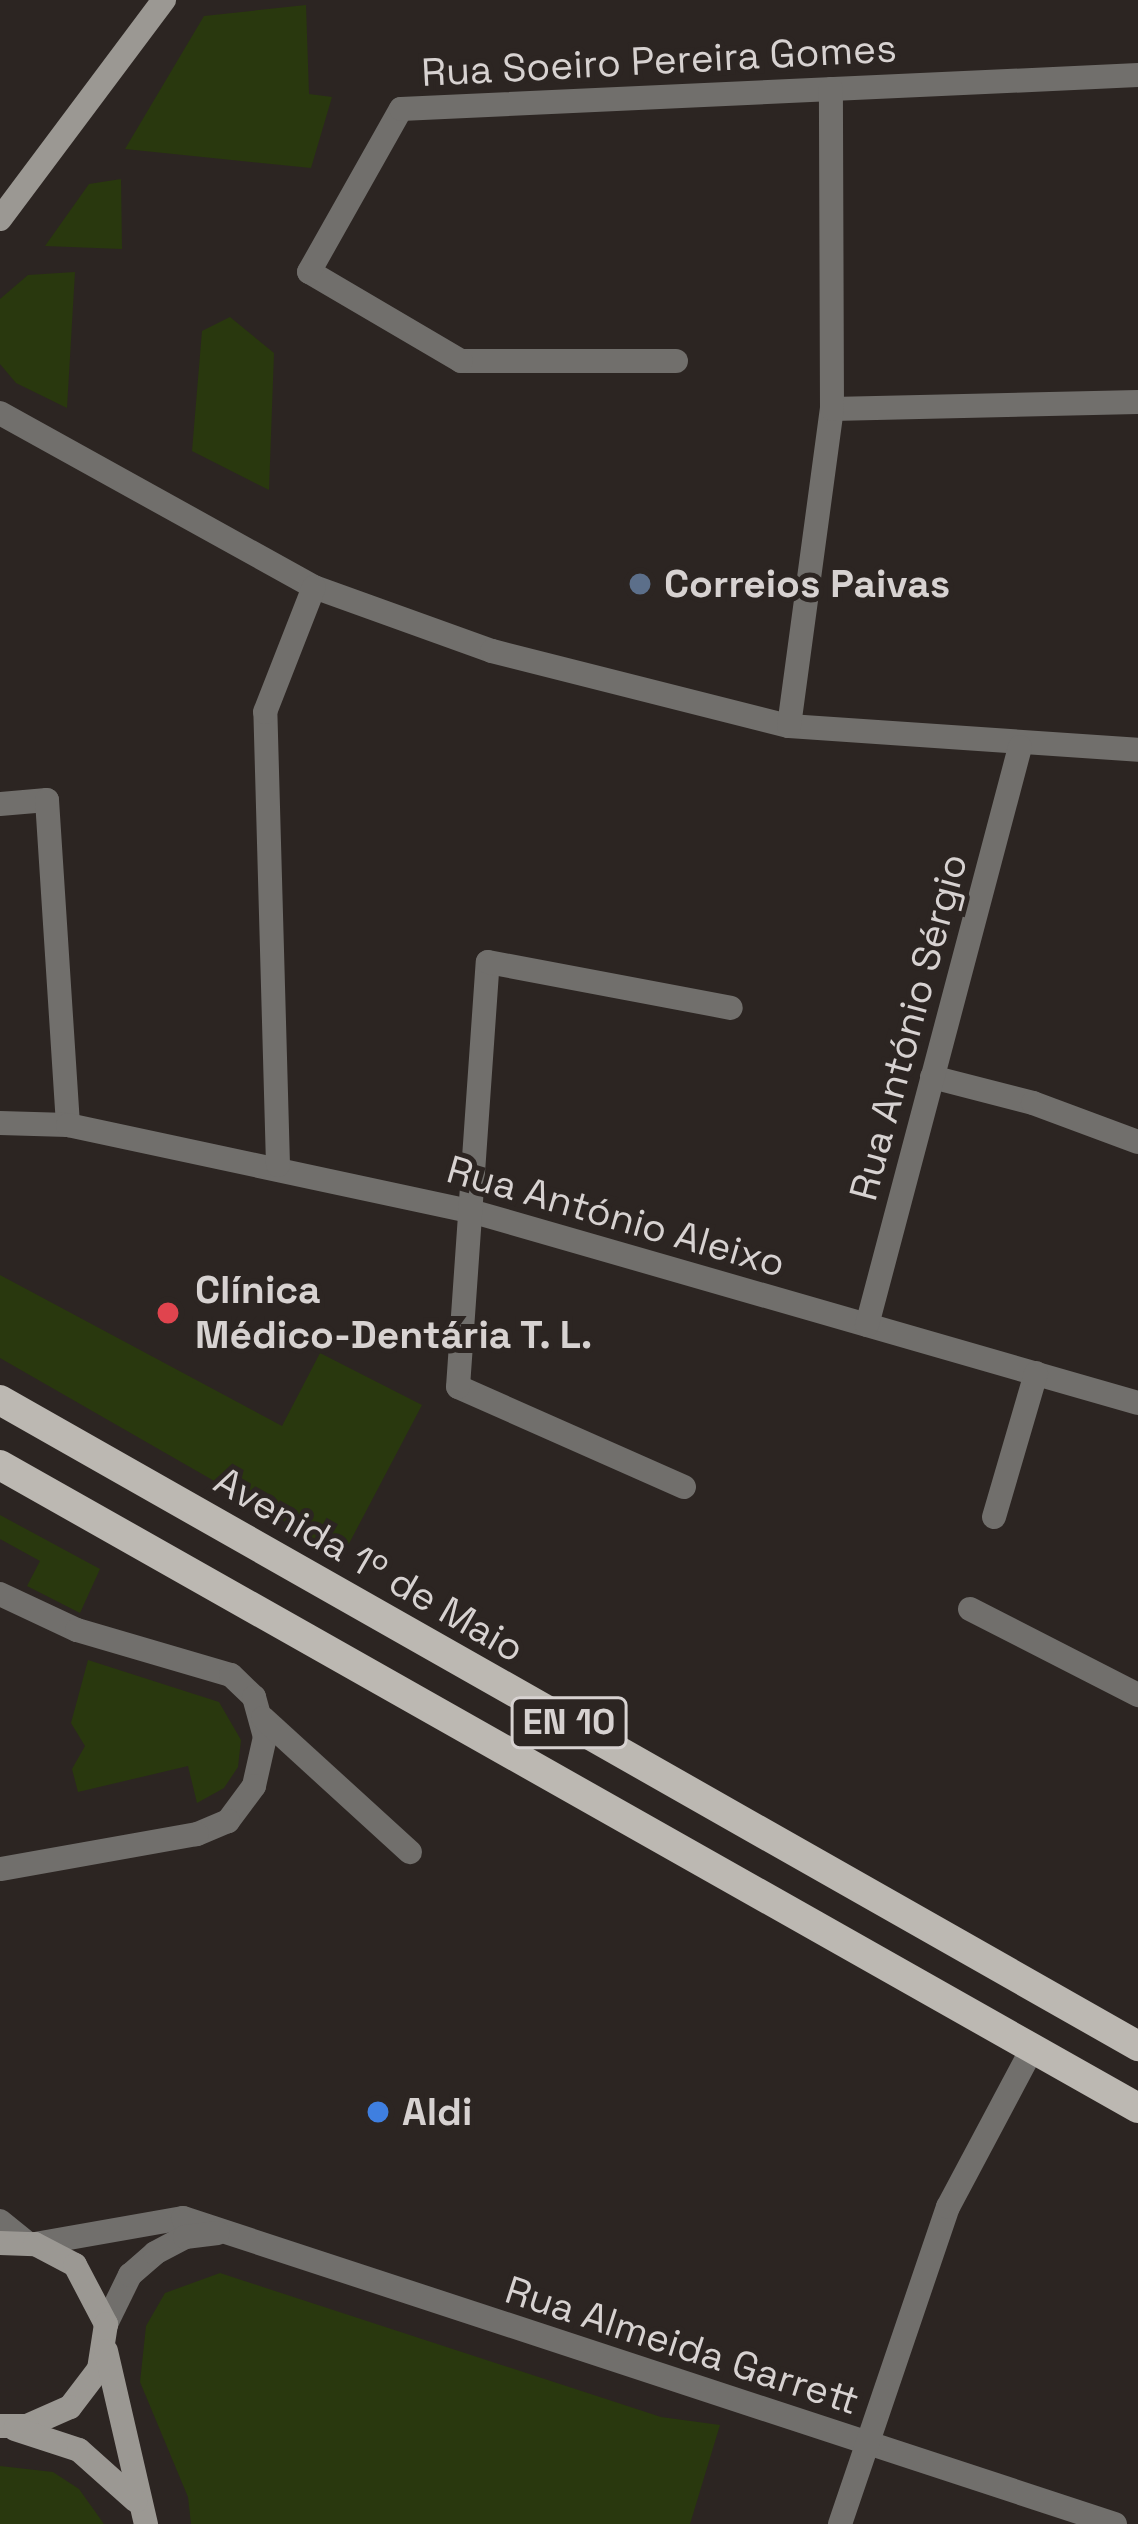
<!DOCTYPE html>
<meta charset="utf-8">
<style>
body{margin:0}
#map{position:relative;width:1138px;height:2524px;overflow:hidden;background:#2c2522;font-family:"Space Grotesk",sans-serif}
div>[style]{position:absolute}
.green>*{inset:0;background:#29380e}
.street>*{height:24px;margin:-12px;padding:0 12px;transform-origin:12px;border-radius:12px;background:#716f6c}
.secondary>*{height:24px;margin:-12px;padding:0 12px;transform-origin:12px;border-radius:12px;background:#9b9893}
.primary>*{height:30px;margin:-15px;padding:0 15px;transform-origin:15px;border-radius:15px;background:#bcb8b2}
.dots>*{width:33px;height:33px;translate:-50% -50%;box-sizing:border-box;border:6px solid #2c2522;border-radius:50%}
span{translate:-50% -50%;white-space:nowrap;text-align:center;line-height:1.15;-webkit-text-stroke:10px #2c2522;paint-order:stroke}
.shield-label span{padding:3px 9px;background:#2c2522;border:3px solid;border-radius:9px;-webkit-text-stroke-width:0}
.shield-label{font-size:36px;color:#d7d2d1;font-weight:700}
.street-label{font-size:39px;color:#d7d2d1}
.poi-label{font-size:39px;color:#d7d2d1;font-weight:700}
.left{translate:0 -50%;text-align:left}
</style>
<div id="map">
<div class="green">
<i style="clip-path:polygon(306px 5px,309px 94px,332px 97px,311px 168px,125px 149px,204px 16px)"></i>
<i style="clip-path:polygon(121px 179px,122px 249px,45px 246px,89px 184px)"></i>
<i style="clip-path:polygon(75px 272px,67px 408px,16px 383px,0 364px,0 299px,28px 275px)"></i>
<i style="clip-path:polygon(230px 317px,274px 353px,269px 490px,192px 451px,202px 331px)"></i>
<i style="clip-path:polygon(0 1275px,282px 1426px,320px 1353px,422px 1405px,343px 1555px,0 1358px)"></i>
<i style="clip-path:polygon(0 1515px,100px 1569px,80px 1613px,27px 1586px,40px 1561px,0 1539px)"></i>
<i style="clip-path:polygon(88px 1660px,219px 1702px,241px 1740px,238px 1767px,224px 1788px,197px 1803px,188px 1766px,78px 1792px,72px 1769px,85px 1746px,71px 1723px)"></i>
<i style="clip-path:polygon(220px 2273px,661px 2417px,720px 2425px,690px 2524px,191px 2524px,188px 2497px,140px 2382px,146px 2326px,165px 2293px)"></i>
<i style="clip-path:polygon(0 2466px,53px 2472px,79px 2489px,104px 2524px,0 2524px)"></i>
</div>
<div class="street">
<i style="left:676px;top:361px;width:215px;rotate:180deg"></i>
<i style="left:461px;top:361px;width:176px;rotate:-149.6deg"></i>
<i style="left:309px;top:272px;width:187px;rotate:-60.6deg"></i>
<i style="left:401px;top:109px;width:738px;rotate:-2.64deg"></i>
<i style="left:832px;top:409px;width:306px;rotate:-1.3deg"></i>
<i style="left:0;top:413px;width:359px;rotate:29deg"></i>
<i style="left:314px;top:587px;width:189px;rotate:19.8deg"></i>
<i style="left:492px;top:651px;width:306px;rotate:14.2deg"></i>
<i style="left:789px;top:726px;width:350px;rotate:3.9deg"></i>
<i style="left:789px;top:726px;width:320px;rotate:-82.3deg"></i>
<i style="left:832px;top:409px;width:320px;rotate:-90.2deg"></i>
<i style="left:0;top:804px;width:47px;rotate:-4.9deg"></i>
<i style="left:47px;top:800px;width:326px;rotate:86.3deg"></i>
<i style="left:932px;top:1077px;width:104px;rotate:14.4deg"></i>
<i style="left:1033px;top:1103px;width:112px;rotate:20.4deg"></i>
<i style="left:0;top:1123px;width:68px;rotate:1.7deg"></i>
<i style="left:68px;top:1125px;width:415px;rotate:12.1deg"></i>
<i style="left:474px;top:1212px;width:691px;rotate:16.05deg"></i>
<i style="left:278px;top:1165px;width:453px;rotate:-91.6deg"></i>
<i style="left:265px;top:712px;width:134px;rotate:-68.6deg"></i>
<i style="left:867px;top:1325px;width:598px;rotate:-75.17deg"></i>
<i style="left:684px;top:1487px;width:247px;rotate:-156.1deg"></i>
<i style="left:458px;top:1387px;width:426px;rotate:-86deg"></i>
<i style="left:488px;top:962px;width:247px;rotate:10.7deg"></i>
<i style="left:994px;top:1517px;width:150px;rotate:-73.7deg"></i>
<i style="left:0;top:1594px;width:85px;rotate:25.1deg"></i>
<i style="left:77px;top:1630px;width:160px;rotate:16.3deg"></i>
<i style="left:231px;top:1675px;width:32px;rotate:44deg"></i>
<i style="left:254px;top:1697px;width:41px;rotate:74.6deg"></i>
<i style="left:265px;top:1737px;width:50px;rotate:102.7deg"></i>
<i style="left:254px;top:1786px;width:44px;rotate:126.6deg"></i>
<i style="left:228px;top:1821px;width:34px;rotate:157deg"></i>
<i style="left:197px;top:1834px;width:200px;rotate:169.9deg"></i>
<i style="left:970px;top:1609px;width:189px;rotate:27.1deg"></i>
<i style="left:263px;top:1718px;width:199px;rotate:42.4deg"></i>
<i style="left:0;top:2221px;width:35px;rotate:39deg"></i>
<i style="left:35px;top:2244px;width:150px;rotate:-10deg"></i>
<i style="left:183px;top:2218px;width:981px;rotate:18.18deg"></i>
<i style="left:106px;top:2324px;width:55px;rotate:-63.9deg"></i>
<i style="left:130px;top:2275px;width:33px;rotate:-41deg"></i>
<i style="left:155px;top:2253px;width:34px;rotate:-28deg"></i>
<i style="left:185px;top:2237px;width:33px;rotate:-7deg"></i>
<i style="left:840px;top:2524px;width:335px;rotate:-71.2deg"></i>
<i style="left:948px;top:2207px;width:181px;rotate:-62deg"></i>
</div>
<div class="secondary">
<i style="left:0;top:219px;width:274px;rotate:-53.2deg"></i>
<i style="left:0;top:2243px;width:35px;rotate:2deg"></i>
<i style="left:35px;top:2244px;width:45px;rotate:27.7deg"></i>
<i style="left:75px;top:2265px;width:67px;rotate:62.3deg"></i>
<i style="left:106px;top:2324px;width:46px;rotate:98.8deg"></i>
<i style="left:99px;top:2369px;width:48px;rotate:127.3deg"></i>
<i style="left:70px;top:2407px;width:47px;rotate:156.2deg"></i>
<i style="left:27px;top:2426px;width:27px;rotate:180deg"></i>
<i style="left:106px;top:2351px;width:178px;rotate:77deg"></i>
<i style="left:15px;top:2429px;width:67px;rotate:18.2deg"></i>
<i style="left:79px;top:2450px;width:76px;rotate:41.8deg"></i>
</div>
<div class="primary">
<i style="left:0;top:1400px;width:1309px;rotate:29.58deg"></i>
<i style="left:0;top:1465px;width:1307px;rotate:29.47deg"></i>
</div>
<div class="dots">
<i style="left:640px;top:584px;background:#5c6f8a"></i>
<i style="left:168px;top:1313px;background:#e0444e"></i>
<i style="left:378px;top:2112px;background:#3f7fe0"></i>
</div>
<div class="shield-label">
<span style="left:569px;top:1723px">EN 10</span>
</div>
<div class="street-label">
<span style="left:659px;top:61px;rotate:-3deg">Rua Soeiro Pereira Gomes</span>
<span style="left:909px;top:1027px;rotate:-75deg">Rua António Sérgio</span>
<span style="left:616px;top:1217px;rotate:16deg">Rua António Aleixo</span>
<span style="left:369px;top:1565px;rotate:30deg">Avenida 1º de Maio</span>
<span style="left:682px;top:2346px;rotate:18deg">Rua Almeida Garrett</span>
</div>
<div class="poi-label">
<span class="left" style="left:664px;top:584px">Correios Paivas</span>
<span class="left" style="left:195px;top:1313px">Clínica<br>Médico-Dentária T. L.</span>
<span class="left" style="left:402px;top:2112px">Aldi</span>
</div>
</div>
